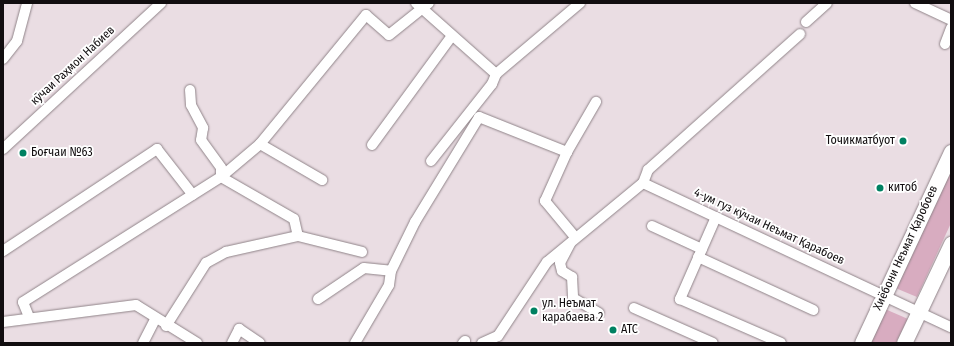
<!DOCTYPE html>
<meta charset="utf-8">
<style>
body{margin:0}
#map{position:relative;width:954px;height:346px;overflow:hidden;background:#eadde3;font-family:"Fira Sans Condensed",sans-serif}
div>[style]{position:absolute}
.green>*{inset:0;background:#d8acc0}
.roads{filter:drop-shadow(0 0 1px #908489) drop-shadow(0 0 1px #908489)}
.minor>*{height:10px;margin:-5px;padding:0 5px;transform-origin:5px;border-radius:5px;background:#fff}
.highway>*{height:15px;margin:-7.5px;padding:0 7.5px;transform-origin:7.5px;border-radius:7.5px;background:#fff}
.dots>*{width:11px;height:11px;translate:-50% -50%;box-sizing:border-box;border:2px solid #fff;border-radius:50%}
span{translate:-50% -50%;white-space:nowrap;text-align:center;line-height:1.15;-webkit-text-stroke:3.5px #fff;paint-order:stroke}
.street-label{font-size:12px;color:#110d0f}
.poi-label{font-size:12px;color:#110d0f}
.right{translate:-100% -50%;text-align:right}
.left{translate:0 -50%;text-align:left}
.frame{position:absolute;inset:0;border:4px solid #110d0f;pointer-events:none}
</style>
<div id="map">
<div class="green">
<i style="clip-path:polygon(951px 165px,951px 223px,917px 297px,893px 287px)"></i>
<i style="clip-path:polygon(885px 309px,908px 319px,896px 343px,869px 343px)"></i>
</div>
<div class="roads">
<div class="minor">
<i style="left:416px;top:3px;width:107px;rotate:41.6deg"></i>
<i style="left:915px;top:3px;width:40px;rotate:25deg"></i>
<i style="left:806px;top:22px;width:28px;rotate:-42deg"></i>
<i style="left:945px;top:44px;width:17px;rotate:-69deg"></i>
<i style="left:3px;top:59px;width:23px;rotate:-52deg"></i>
<i style="left:17px;top:41px;width:39px;rotate:-75deg"></i>
<i style="left:190px;top:90px;width:15px;rotate:86deg"></i>
<i style="left:191px;top:105px;width:26px;rotate:62deg"></i>
<i style="left:203px;top:128px;width:12px;rotate:99deg"></i>
<i style="left:201px;top:140px;width:34px;rotate:54deg"></i>
<i style="left:221px;top:168px;width:9px;rotate:90deg"></i>
<i style="left:221px;top:177px;width:84px;rotate:29.9deg"></i>
<i style="left:294px;top:219px;width:17px;rotate:77deg"></i>
<i style="left:260px;top:144px;width:72px;rotate:30.1deg"></i>
<i style="left:372px;top:145px;width:134px;rotate:-53.8deg"></i>
<i style="left:3px;top:149px;width:215px;rotate:-42.7deg"></i>
<i style="left:431px;top:161px;width:98px;rotate:-51.6deg"></i>
<i style="left:492px;top:84px;width:11px;rotate:-68deg"></i>
<i style="left:496px;top:74px;width:110px;rotate:-40.2deg"></i>
<i style="left:643px;top:183px;width:340px;rotate:25.1deg"></i>
<i style="left:716px;top:217px;width:90px;rotate:113.7deg"></i>
<i style="left:680px;top:299px;width:110px;rotate:23.5deg"></i>
<i style="left:652px;top:226px;width:55px;rotate:24.7deg"></i>
<i style="left:575px;top:237px;width:47px;rotate:-129.8deg"></i>
<i style="left:545px;top:201px;width:54px;rotate:-65.8deg"></i>
<i style="left:567px;top:152px;width:58px;rotate:-59.9deg"></i>
<i style="left:570px;top:244px;width:21px;rotate:118deg"></i>
<i style="left:560px;top:263px;width:8px;rotate:76deg"></i>
<i style="left:562px;top:271px;width:12px;rotate:31deg"></i>
<i style="left:572px;top:277px;width:21px;rotate:87deg"></i>
<i style="left:573px;top:298px;width:30px;rotate:30deg"></i>
<i style="left:3px;top:251px;width:185px;rotate:-33.5deg"></i>
<i style="left:157px;top:149px;width:58px;rotate:52deg"></i>
<i style="left:698px;top:257px;width:127px;rotate:24.7deg"></i>
<i style="left:318px;top:299px;width:55px;rotate:-34deg"></i>
<i style="left:364px;top:268px;width:27px;rotate:6deg"></i>
<i style="left:391px;top:271px;width:55px;rotate:-63.9deg"></i>
<i style="left:415px;top:222px;width:123px;rotate:-58.6deg"></i>
<i style="left:479px;top:117px;width:95px;rotate:21.7deg"></i>
<i style="left:634px;top:308px;width:86px;rotate:23.9deg"></i>
<i style="left:29px;top:317px;width:16px;rotate:-112deg"></i>
<i style="left:23px;top:302px;width:234px;rotate:-32.3deg"></i>
<i style="left:221px;top:177px;width:51px;rotate:-40.2deg"></i>
<i style="left:260px;top:144px;width:167px;rotate:-50.6deg"></i>
<i style="left:366px;top:15px;width:30px;rotate:41deg"></i>
<i style="left:389px;top:35px;width:51px;rotate:-38.7deg"></i>
<i style="left:3px;top:322px;width:134px;rotate:-7.3deg"></i>
<i style="left:136px;top:305px;width:72px;rotate:31.9deg"></i>
<i style="left:166px;top:326px;width:75px;rotate:-57.6deg"></i>
<i style="left:206px;top:263px;width:23px;rotate:-29deg"></i>
<i style="left:226px;top:252px;width:74px;rotate:-12.5deg"></i>
<i style="left:298px;top:236px;width:66px;rotate:14deg"></i>
<i style="left:143px;top:343px;width:27px;rotate:-63deg"></i>
<i style="left:232px;top:343px;width:16px;rotate:-63deg"></i>
<i style="left:239px;top:329px;width:25px;rotate:34deg"></i>
<i style="left:355px;top:343px;width:67px;rotate:-59.6deg"></i>
<i style="left:389px;top:285px;width:14px;rotate:-82deg"></i>
<i style="left:463px;top:343px;width:3px;rotate:-45deg"></i>
<i style="left:482px;top:343px;width:17px;rotate:-24deg"></i>
<i style="left:498px;top:336px;width:89px;rotate:-56.5deg"></i>
<i style="left:547px;top:262px;width:124px;rotate:-39.5deg"></i>
<i style="left:643px;top:183px;width:14px;rotate:-69deg"></i>
<i style="left:648px;top:170px;width:204px;rotate:-41.8deg"></i>
</div>
<div class="highway">
<i style="left:862px;top:343px;width:211px;rotate:-65deg"></i>
<i style="left:904px;top:343px;width:110px;rotate:-64.6deg"></i>
</div>
</div>
<div class="dots">
<i style="left:903px;top:141px;background:#008162"></i>
<i style="left:23px;top:153px;background:#008162"></i>
<i style="left:880px;top:188px;background:#008162"></i>
<i style="left:534px;top:311px;background:#008162"></i>
<i style="left:613px;top:330px;background:#008162"></i>
</div>
<div class="street-label">
<span style="left:73px;top:66px;rotate:-43deg">кӯчаи Раҳмон Набиев</span>
<span style="left:769px;top:227px;rotate:25deg">4-ум гуз кӯчаи Неъмат Қарабоев</span>
<span style="left:906px;top:248px;rotate:-65deg">Хиёбони Неъмат Қаробоев</span>
</div>
<div class="poi-label">
<span class="right" style="left:895px;top:141px">Точикматбуот</span>
<span class="left" style="left:31px;top:153px">Боғчаи №63</span>
<span class="left" style="left:888px;top:188px">китоб</span>
<span class="left" style="left:542px;top:311px">ул. Неъмат<br>карабаева 2</span>
<span class="left" style="left:621px;top:330px">АТС</span>
</div>
<div class="frame"></div>
</div>
